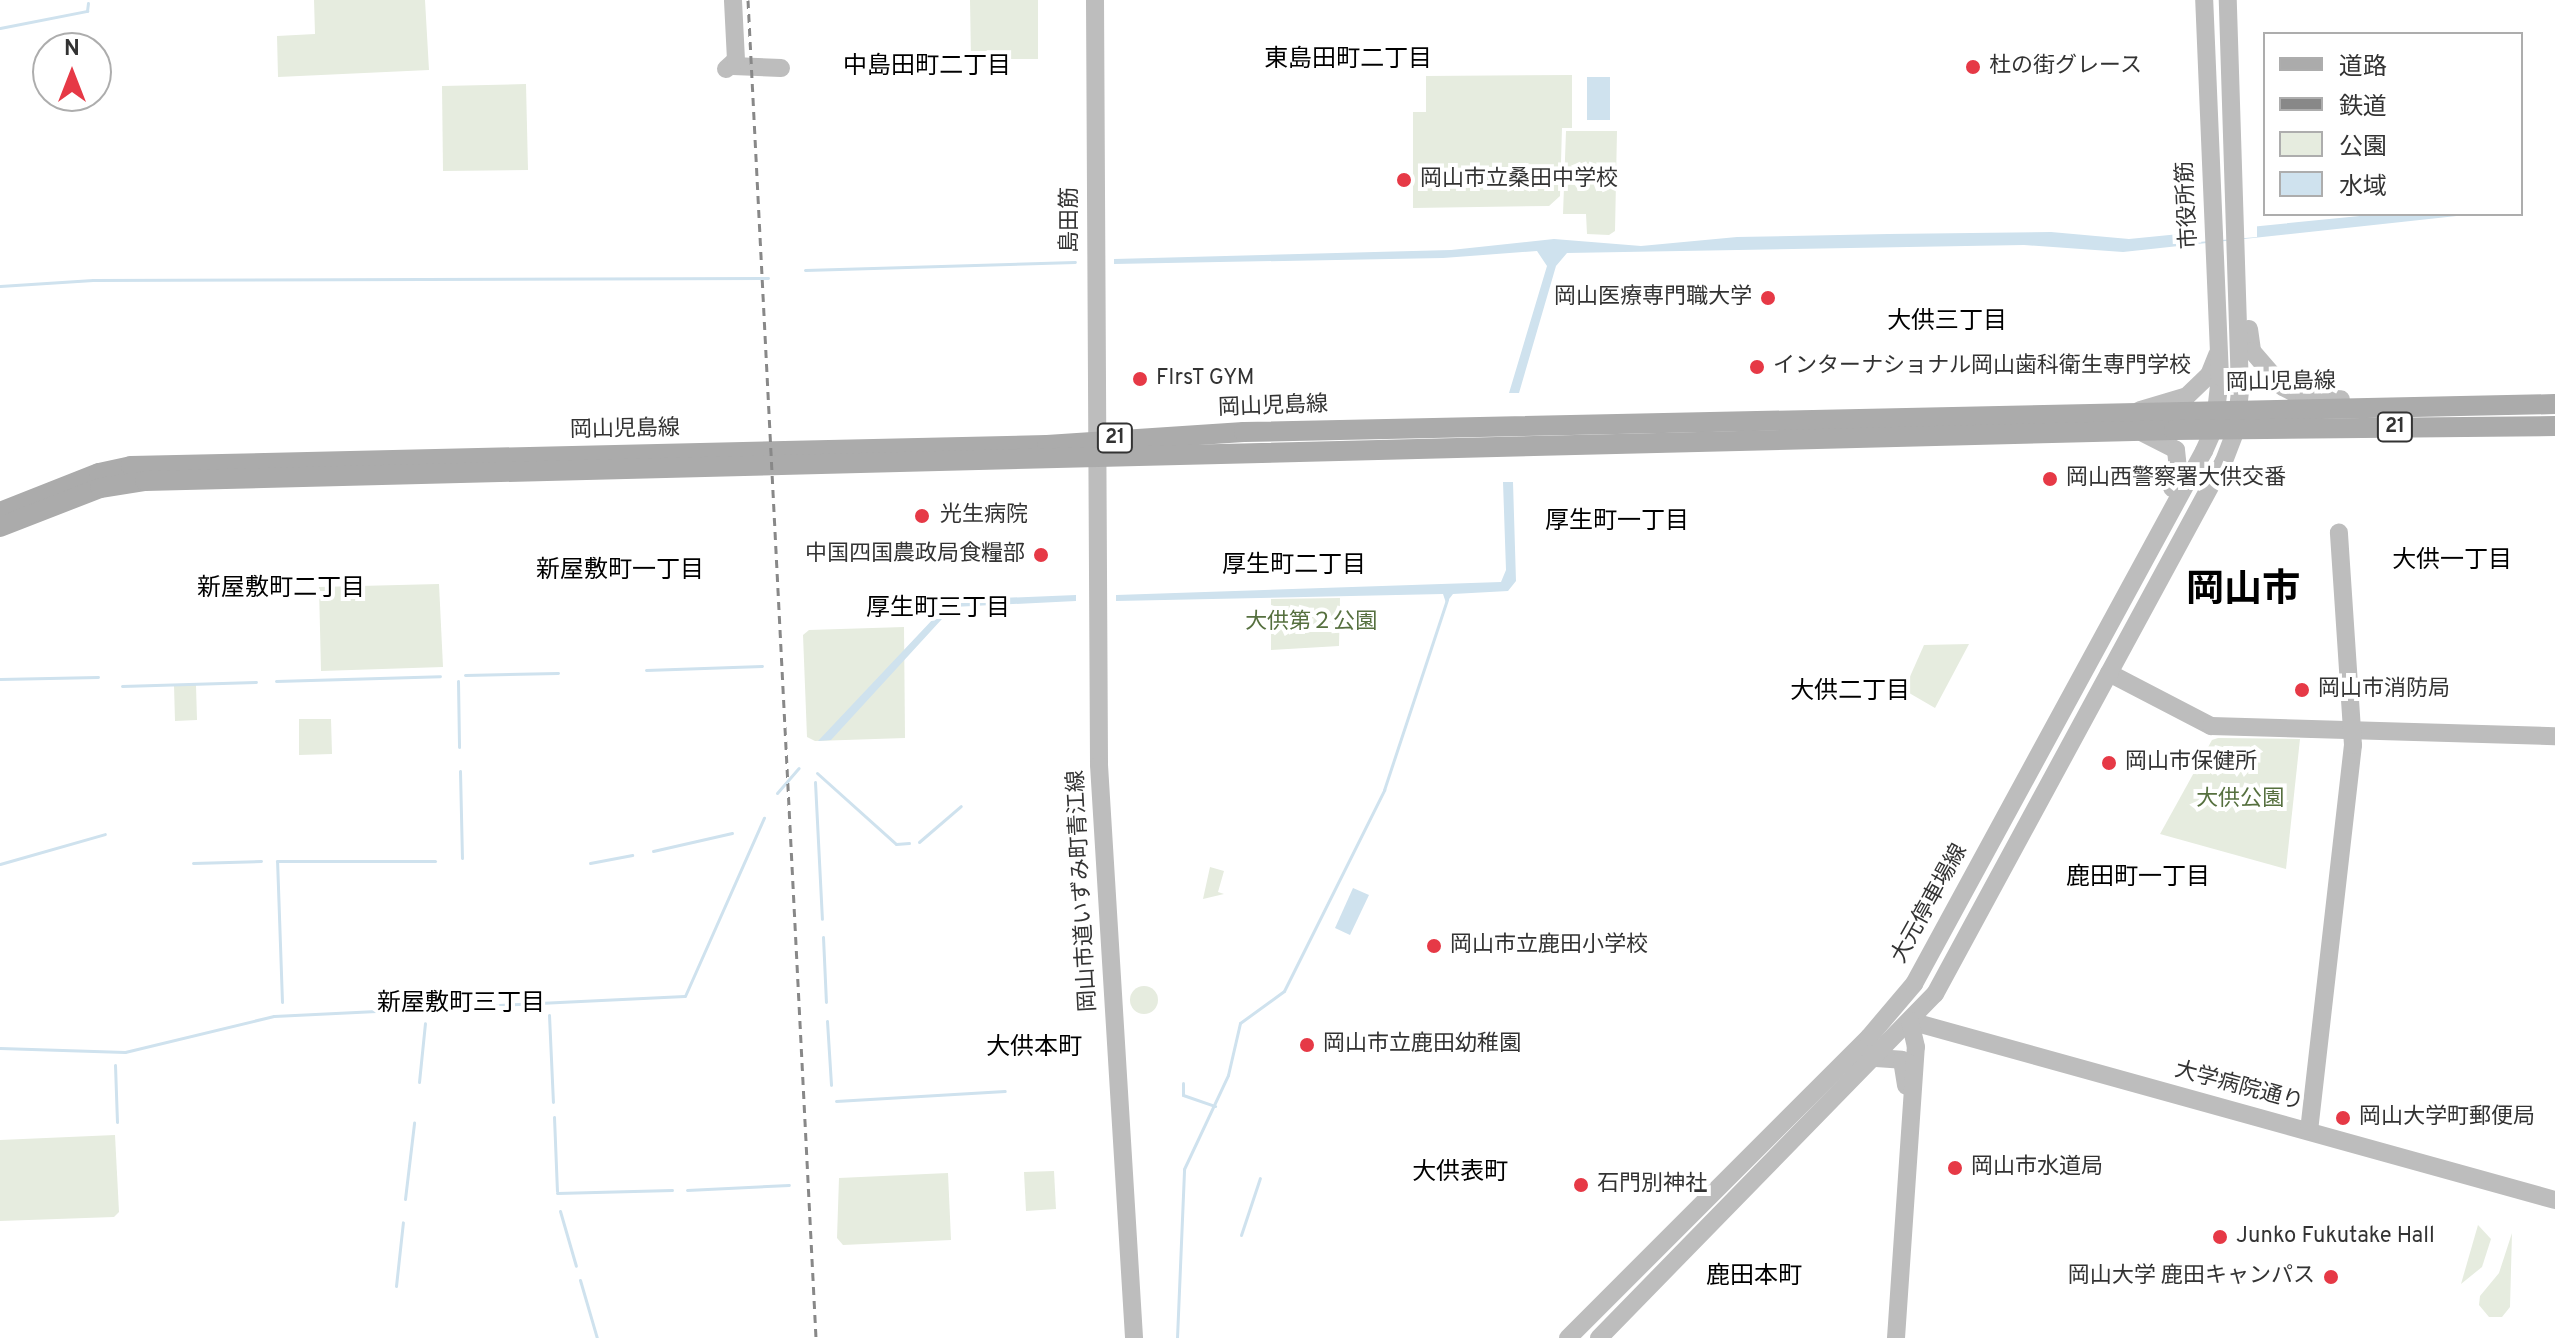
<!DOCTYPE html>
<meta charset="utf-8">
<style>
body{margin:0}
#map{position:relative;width:2555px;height:1338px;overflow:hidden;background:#fff;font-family:Overpass,"Noto Sans JP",sans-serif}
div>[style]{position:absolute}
.green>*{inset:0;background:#e6ecdf}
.round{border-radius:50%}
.water>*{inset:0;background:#cfe2ee}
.pier>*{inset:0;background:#fff}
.stream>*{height:3px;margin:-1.5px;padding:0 1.5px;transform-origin:1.5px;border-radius:1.5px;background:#cfe2ee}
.secondary>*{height:18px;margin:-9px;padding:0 9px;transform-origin:9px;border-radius:9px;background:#bdbdbd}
.primary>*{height:20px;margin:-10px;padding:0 10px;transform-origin:10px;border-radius:10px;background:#ababab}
.rail>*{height:3px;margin-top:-1.5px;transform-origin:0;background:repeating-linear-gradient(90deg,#888 0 8px,transparent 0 14px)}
.dots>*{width:22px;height:22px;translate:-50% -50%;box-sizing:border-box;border:4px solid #fff;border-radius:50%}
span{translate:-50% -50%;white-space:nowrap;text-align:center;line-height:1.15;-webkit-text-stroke:8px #fff;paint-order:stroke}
.shield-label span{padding:2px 6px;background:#fff;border:2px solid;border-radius:6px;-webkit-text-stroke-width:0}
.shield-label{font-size:20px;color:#333;font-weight:700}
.poi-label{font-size:22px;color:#333}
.left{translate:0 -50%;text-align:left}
.right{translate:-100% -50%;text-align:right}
.street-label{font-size:22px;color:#333}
.park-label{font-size:22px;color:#56703f}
.neighbourhood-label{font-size:24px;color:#000}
.town-label{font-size:38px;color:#000;font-weight:700}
.legend{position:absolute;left:2263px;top:32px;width:260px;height:184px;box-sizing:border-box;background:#fff;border:2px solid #adadad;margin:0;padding:10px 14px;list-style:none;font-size:24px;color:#333}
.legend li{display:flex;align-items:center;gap:16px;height:40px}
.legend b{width:40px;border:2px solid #adadad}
.north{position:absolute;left:32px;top:32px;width:80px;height:80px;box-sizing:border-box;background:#fff;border:2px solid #adadad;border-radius:50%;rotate:0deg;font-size:22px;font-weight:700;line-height:32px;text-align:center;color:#333}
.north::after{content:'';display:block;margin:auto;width:28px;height:36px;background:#e63946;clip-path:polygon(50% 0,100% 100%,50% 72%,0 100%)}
</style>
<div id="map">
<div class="green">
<i style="clip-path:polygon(314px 0,425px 0,429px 70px,278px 77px,277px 36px,315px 34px)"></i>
<i style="clip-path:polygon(970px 0,1038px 0,1038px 59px,971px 59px)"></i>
<i style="clip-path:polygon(1572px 75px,1572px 128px,1562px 128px,1560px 196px,1549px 206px,1413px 208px,1413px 112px,1426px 112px,1426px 76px)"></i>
<i style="clip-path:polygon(526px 84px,528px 170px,443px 171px,442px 86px)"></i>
<i style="clip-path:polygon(1566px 131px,1617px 131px,1615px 231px,1609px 235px,1587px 234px,1586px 214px,1563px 214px)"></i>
<i style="clip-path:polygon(439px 584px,443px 667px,321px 671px,319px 587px)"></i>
<i style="clip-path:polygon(1340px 598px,1339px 646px,1271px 650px,1271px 599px)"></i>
<i style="clip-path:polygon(904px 627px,905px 738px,815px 741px,807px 737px,803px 635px,809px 630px)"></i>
<i style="clip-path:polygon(1969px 644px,1935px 708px,1904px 690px,1924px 645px)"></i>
<i style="clip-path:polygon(174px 685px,196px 685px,197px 720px,175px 721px)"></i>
<i style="clip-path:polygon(299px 719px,331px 719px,332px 754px,299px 755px)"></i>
<i style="clip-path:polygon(2218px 738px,2300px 739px,2286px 869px,2160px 834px,2212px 740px)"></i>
<i style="clip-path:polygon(1210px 867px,1224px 871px,1218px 892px,1224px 894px,1203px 899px)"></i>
<i class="round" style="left:1130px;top:986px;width:28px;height:28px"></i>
<i style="clip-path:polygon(115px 1135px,119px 1212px,114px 1217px,0 1221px,0 1140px)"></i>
<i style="clip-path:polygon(1054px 1171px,1056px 1209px,1026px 1211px,1024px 1172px)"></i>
<i style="clip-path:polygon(948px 1173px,951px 1240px,843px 1245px,837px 1238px,839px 1178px)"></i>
<i style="clip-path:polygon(2478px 1225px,2491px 1239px,2482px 1267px,2461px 1284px)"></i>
<i style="clip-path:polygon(2512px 1233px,2510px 1307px,2502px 1317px,2489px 1317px,2479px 1305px,2480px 1296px,2499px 1273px)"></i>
</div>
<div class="water">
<i style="clip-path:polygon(1587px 77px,1610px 77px,1610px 120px,1587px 120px)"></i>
<i style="clip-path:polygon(2380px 214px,2475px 214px,2123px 252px,2024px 245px,1567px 253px,1556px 266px,1519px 393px,1509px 393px,1547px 266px,1537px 251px,1443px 258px,1114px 264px,1114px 259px,1451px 250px,1554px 239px,1641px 246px,1737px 237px,1888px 234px,2051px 232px,2129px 239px)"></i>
<i style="clip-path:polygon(1503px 482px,1513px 482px,1516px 581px,1508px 591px,1453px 594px,1446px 603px,1443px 594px,1116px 601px,1116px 595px,1501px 582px,1506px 570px)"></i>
<i style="clip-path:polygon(1076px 595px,1076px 601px,953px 607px,831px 740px,818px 741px,951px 600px)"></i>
<i style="clip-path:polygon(1353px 888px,1369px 895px,1350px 935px,1335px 928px)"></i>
</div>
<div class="pier">
<i style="clip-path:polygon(2257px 225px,2257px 237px,2187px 243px,2187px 231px)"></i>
</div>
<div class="stream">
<i style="left:0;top:28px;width:89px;rotate:-11.1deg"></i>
<i style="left:87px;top:11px;width:8px;rotate:-83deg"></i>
<i style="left:805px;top:270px;width:270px;rotate:-1.7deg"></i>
<i style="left:0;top:286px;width:93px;rotate:-3.7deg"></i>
<i style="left:93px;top:280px;width:675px;rotate:-0.17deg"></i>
<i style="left:646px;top:670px;width:116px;rotate:-2deg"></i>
<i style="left:465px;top:675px;width:93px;rotate:-1.2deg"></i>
<i style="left:0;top:679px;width:98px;rotate:-1.2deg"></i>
<i style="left:276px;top:681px;width:164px;rotate:-1.7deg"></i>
<i style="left:458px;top:681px;width:66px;rotate:89.1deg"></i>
<i style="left:122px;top:686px;width:134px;rotate:-1.7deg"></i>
<i style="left:460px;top:771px;width:87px;rotate:88.7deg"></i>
<i style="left:817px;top:773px;width:106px;rotate:41.9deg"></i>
<i style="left:896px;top:844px;width:13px;rotate:-4deg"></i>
<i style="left:815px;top:782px;width:137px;rotate:87.1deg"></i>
<i style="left:777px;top:793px;width:33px;rotate:-49deg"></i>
<i style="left:919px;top:842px;width:55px;rotate:-40.6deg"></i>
<i style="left:653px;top:851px;width:81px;rotate:-12.8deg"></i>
<i style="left:193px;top:863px;width:68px;rotate:-1.7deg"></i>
<i style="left:590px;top:863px;width:43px;rotate:-10.8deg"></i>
<i style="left:0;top:864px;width:109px;rotate:-15.9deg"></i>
<i style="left:823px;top:937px;width:65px;rotate:87.4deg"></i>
<i style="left:282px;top:1002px;width:141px;rotate:-92deg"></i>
<i style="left:277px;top:861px;width:158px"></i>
<i style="left:549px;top:1015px;width:87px;rotate:87.4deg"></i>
<i style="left:827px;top:1021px;width:64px;rotate:86.4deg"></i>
<i style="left:0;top:1048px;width:125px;rotate:1.8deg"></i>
<i style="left:125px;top:1052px;width:153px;rotate:-13.6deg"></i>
<i style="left:274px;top:1016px;width:411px;rotate:-2.8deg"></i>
<i style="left:685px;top:996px;width:195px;rotate:-66.1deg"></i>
<i style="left:115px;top:1065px;width:57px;rotate:88deg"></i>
<i style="left:419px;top:1082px;width:59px;rotate:-84.2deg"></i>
<i style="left:1183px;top:1083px;width:12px;rotate:90deg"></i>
<i style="left:1183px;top:1095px;width:34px;rotate:19deg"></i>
<i style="left:836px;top:1101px;width:169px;rotate:-3.4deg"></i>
<i style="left:554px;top:1117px;width:74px;rotate:87.7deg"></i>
<i style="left:687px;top:1190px;width:102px;rotate:-2.8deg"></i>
<i style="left:557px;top:1193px;width:115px;rotate:-1.5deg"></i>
<i style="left:405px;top:1199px;width:77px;rotate:-83.2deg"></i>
<i style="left:560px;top:1211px;width:57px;rotate:73.8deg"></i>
<i style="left:1241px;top:1235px;width:60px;rotate:-71.6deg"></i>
<i style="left:580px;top:1280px;width:60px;rotate:73.7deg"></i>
<i style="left:396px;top:1286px;width:64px;rotate:-83.8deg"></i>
<i style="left:1177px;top:1338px;width:169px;rotate:-87.6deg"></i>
<i style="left:1184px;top:1169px;width:104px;rotate:-64.9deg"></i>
<i style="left:1228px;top:1075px;width:53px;rotate:-77deg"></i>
<i style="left:1240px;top:1023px;width:54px;rotate:-36deg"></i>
<i style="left:1284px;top:991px;width:225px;rotate:-63.5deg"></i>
<i style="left:1384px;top:790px;width:201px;rotate:-71.7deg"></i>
</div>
<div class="secondary">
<i style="left:1095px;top:0;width:765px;rotate:89.7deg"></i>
<i style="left:1099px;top:765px;width:574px;rotate:86.5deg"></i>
<i style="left:733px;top:66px;width:48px;rotate:2.4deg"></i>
<i style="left:726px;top:69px;width:13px;rotate:-42deg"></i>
<i style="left:736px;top:60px;width:60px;rotate:-92.9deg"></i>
<i style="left:2249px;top:329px;width:22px;rotate:82deg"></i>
<i style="left:2252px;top:351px;width:48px;rotate:49.3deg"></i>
<i style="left:2283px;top:387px;width:24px;rotate:28deg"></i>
<i style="left:2304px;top:398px;width:37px;rotate:2deg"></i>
<i style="left:2140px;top:410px;width:49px;rotate:-16.6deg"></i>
<i style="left:2187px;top:396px;width:30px;rotate:-44deg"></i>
<i style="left:2209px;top:375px;width:22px;rotate:-68deg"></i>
<i style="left:2143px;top:433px;width:37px;rotate:27deg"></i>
<i style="left:2176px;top:450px;width:27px;rotate:84deg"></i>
<i style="left:2179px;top:477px;width:13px;rotate:122deg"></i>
<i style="left:2109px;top:673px;width:115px;rotate:27.5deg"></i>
<i style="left:2211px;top:726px;width:344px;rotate:1.7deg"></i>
<i style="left:1910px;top:1021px;width:669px;rotate:15.51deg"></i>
<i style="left:1876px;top:1058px;width:26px;rotate:4deg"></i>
<i style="left:1902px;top:1060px;width:26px;rotate:81deg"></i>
<i style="left:2309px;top:1131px;width:388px;rotate:-83.5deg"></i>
<i style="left:2353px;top:745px;width:213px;rotate:-93.8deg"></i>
<i style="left:1568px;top:1338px;width:426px;rotate:-45deg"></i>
<i style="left:1869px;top:1037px;width:70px;rotate:-49.7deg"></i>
<i style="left:1914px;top:984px;width:607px;rotate:-61.45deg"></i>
<i style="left:2204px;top:451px;width:24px;rotate:-66deg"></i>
<i style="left:2214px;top:429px;width:52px;rotate:-83.4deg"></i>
<i style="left:2220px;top:377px;width:377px;rotate:-92.4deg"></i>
<i style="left:1599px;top:1338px;width:481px;rotate:-45.7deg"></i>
<i style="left:1935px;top:994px;width:606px;rotate:-61.53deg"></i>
<i style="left:2224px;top:461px;width:34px;rotate:-69deg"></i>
<i style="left:2236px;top:429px;width:39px;rotate:-84deg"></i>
<i style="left:2240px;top:390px;width:390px;rotate:-91.8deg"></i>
<i style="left:1896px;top:1338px;width:292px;rotate:-86.1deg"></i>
<i style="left:1916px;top:1047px;width:27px;rotate:-103deg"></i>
</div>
<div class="primary">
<i style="left:0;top:512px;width:106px;rotate:-21.5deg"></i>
<i style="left:99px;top:473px;width:33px;rotate:-12deg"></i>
<i style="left:131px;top:466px;width:916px;rotate:-1.31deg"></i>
<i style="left:1047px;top:445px;width:197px;rotate:-3.8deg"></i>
<i style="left:1244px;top:432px;width:1311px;rotate:-1.22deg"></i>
<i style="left:0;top:527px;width:107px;rotate:-21.3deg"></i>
<i style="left:100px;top:488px;width:46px;rotate:-8.8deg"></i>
<i style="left:145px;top:481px;width:2030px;rotate:-1.44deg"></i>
<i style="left:2174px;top:430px;width:381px;rotate:-0.6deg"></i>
</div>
<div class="rail">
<i style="left:748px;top:0;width:1340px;rotate:87.09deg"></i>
</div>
<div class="dots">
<i style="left:1973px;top:67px;background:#e63946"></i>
<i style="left:1404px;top:180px;background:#e63946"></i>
<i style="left:1768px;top:298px;background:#e63946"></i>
<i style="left:1757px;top:367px;background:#e63946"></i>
<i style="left:1140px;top:379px;background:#e63946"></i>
<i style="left:2050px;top:479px;background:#e63946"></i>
<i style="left:922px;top:516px;background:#e63946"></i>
<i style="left:1041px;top:555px;background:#e63946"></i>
<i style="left:2302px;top:690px;background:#e63946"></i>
<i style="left:2109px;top:763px;background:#e63946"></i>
<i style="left:1434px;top:946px;background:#e63946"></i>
<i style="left:1307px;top:1045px;background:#e63946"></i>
<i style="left:2343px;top:1118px;background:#e63946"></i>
<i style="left:1955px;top:1168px;background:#e63946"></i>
<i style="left:1581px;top:1185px;background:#e63946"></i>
<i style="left:2220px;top:1237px;background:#e63946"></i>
<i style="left:2331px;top:1277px;background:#e63946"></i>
</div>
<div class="shield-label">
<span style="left:2395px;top:427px">21</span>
<span style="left:1115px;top:438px">21</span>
</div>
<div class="poi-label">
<span class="left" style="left:1989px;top:67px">杜の街グレース</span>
<span class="left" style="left:1420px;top:180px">岡山市立桑田中学校</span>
<span class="right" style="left:1752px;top:298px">岡山医療専門職大学</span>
<span class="left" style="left:1773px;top:367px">インターナショナル岡山歯科衛生専門学校</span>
<span class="left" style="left:1156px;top:379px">FIrsT GYM</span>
<span class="left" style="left:2066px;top:479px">岡山西警察署大供交番</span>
<span class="left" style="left:940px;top:516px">光生病院</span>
<span class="right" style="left:1025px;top:555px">中国四国農政局食糧部</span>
<span class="left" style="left:2318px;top:690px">岡山市消防局</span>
<span class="left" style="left:2125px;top:763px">岡山市保健所</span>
<span class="left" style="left:1450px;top:946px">岡山市立鹿田小学校</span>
<span class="left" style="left:1323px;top:1045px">岡山市立鹿田幼稚園</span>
<span class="left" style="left:2359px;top:1118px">岡山大学町郵便局</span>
<span class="left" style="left:1971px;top:1168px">岡山市水道局</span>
<span class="left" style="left:1597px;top:1185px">石門別神社</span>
<span class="left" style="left:2236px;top:1237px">Junko Fukutake Hall</span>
<span class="right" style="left:2315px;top:1277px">岡山大学 鹿田キャンパス</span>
</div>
<div class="street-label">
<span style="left:2188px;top:205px;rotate:-93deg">市役所筋</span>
<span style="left:1071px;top:220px;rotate:-90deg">島田筋</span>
<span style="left:2281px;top:383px;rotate:-1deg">岡山児島線</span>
<span style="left:1273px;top:407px;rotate:-2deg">岡山児島線</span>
<span style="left:625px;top:430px;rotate:-1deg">岡山児島線</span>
<span style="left:1083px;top:891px;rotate:-93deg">岡山市道いずみ町青江線</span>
<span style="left:1930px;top:904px;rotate:-61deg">大元停車場線</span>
<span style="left:2239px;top:1087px;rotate:15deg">大学病院通り</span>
</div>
<div class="park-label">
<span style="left:1311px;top:623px">大供第２公園</span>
<span style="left:2240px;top:800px">大供公園</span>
</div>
<div class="neighbourhood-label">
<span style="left:1348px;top:61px">東島田町二丁目</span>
<span style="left:927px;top:68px">中島田町二丁目</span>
<span style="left:1947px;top:323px">大供三丁目</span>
<span style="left:1617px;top:523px">厚生町一丁目</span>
<span style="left:2452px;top:562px">大供一丁目</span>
<span style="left:1294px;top:567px">厚生町二丁目</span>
<span style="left:620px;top:572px">新屋敷町一丁目</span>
<span style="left:281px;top:590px">新屋敷町二丁目</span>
<span style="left:938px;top:610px">厚生町三丁目</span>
<span style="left:1850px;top:693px">大供二丁目</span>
<span style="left:2138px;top:879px">鹿田町一丁目</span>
<span style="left:461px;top:1005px">新屋敷町三丁目</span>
<span style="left:1034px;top:1049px">大供本町</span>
<span style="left:1460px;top:1174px">大供表町</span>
<span style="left:1754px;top:1278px">鹿田本町</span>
</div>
<div class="town-label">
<span style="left:2243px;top:592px">岡山市</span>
</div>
<ul class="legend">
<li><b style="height:10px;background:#ababab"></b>道路</li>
<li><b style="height:10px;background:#888"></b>鉄道</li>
<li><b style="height:22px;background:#e6ecdf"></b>公園</li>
<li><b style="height:22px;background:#cfe2ee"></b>水域</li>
</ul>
<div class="north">N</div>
</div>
